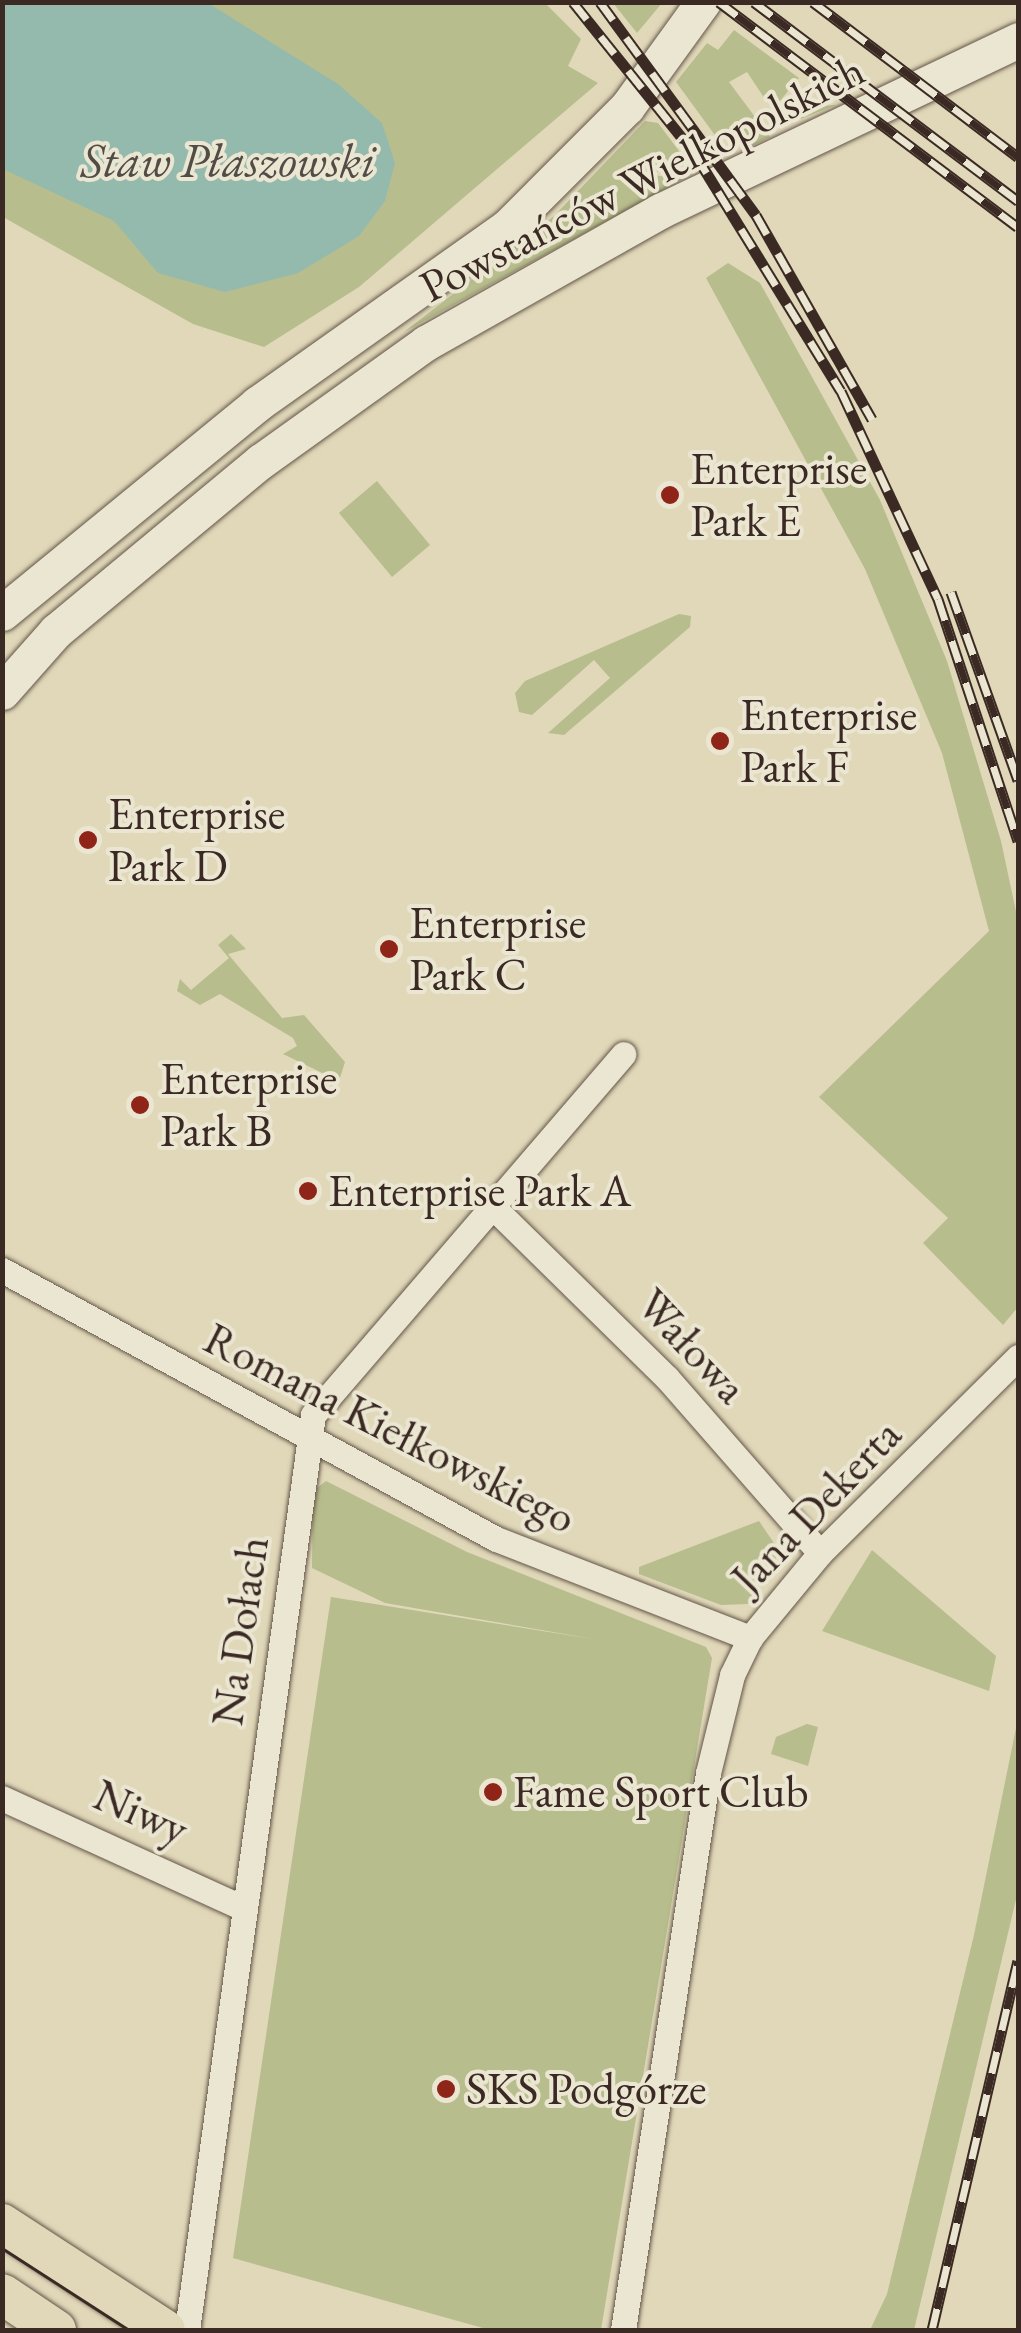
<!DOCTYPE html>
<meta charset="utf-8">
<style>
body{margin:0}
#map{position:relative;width:1021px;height:2333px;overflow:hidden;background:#e0d8b9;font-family:"EB Garamond",serif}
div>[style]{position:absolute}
.green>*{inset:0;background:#b7bd8c}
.water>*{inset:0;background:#94baae}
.roads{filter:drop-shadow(0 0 2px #645548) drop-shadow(0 0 2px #645548)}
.minor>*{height:25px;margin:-12.5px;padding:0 12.5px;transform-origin:12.5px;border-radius:12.5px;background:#ebe6d2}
.secondary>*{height:35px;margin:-17.5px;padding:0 17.5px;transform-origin:17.5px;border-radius:17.5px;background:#ebe6d2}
.primary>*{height:40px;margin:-20px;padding:0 20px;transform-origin:20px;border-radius:20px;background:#e0d8b9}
.tram>*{height:2.5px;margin:-1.25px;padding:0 1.25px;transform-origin:1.25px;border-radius:1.25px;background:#3b2923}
.rail>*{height:11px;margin-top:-5.5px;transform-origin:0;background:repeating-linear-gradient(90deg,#ebe6d2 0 22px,#3b2923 0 44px);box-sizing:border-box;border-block:2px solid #3b2923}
.dots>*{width:28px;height:28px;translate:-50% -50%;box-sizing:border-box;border:5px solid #ebe6d2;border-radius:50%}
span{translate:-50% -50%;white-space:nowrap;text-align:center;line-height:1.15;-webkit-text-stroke:8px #ebe6d2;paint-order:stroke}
.street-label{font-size:45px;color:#3b2923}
.poi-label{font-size:45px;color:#3b2923}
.left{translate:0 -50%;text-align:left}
.water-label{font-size:48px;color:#514d46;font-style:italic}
.frame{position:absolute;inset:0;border:5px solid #3b2923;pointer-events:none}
</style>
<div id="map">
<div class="green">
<i style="clip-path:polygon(191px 3px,545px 3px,581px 39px,568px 66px,598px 83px,359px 287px,264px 347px,193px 324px,3px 217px,3px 93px,201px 284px,225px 291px)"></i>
<i style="clip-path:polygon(613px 3px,662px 3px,637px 33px)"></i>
<i style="clip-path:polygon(734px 30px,799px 78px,779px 102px,785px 108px,836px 105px,783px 126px,747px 72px,729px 82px,770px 137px,741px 151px,744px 119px,717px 138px,676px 82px,707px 43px,718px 50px)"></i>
<i style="clip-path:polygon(645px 121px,658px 123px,682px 155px,653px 175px,683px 179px,404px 332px,554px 216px)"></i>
<i style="clip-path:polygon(728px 263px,760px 283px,880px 500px,947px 661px,1001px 841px,1018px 921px,1018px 1307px,1003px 1325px,923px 1243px,948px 1218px,819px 1097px,989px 931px,942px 753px,865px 569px,706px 278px)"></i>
<i style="clip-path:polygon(377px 481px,430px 545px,392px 577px,339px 513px)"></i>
<i style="clip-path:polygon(679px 614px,691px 616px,690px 627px,564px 735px,548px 733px,610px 678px,594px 660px,532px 715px,519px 712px,515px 693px,525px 681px)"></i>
<i style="clip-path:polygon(231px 934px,246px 949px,228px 954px,282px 1018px,304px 1015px,345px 1062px,339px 1081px,283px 1054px,297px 1046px,293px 1038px,220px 994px,200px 1005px,177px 991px,180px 979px,191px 990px,229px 958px,218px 945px)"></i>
<i style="clip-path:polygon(326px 1481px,467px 1552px,706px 1647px,712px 1658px,601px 2330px,490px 2330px,233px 2258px,331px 1597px,599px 1640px,385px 1603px,312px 1568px,313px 1491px)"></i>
<i style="clip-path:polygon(759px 1521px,780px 1552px,748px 1604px,721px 1605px,639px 1574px,639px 1567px)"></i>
<i style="clip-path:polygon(872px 1550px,996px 1656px,989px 1691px,822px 1631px)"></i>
<i style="clip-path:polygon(1018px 1718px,1018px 1891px,914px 2330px,870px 2330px,887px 2294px,974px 1935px)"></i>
<i style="clip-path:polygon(807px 1724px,818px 1727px,808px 1766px,771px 1754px,776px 1737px)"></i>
</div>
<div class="water">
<i style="clip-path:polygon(3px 2px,208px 3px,338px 84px,382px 123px,395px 163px,385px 201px,359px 236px,298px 273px,225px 292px,158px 273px,114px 221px,3px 169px)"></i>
</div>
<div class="roads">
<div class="minor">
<i style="left:492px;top:1206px;width:245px;rotate:44.5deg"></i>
<i style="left:667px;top:1378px;width:232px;rotate:48.8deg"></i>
<i style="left:2px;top:1270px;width:562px;rotate:28.57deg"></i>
<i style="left:496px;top:1539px;width:273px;rotate:21.3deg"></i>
<i style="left:2px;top:1798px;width:265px;rotate:24.5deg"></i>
<i style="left:187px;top:2330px;width:924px;rotate:-82.16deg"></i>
<i style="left:313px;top:1415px;width:476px;rotate:-49.3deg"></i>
<i style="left:623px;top:2330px;width:563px;rotate:-81.32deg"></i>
<i style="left:708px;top:1773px;width:101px;rotate:-76.2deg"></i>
<i style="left:732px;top:1675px;width:41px;rotate:-64.1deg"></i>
<i style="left:750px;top:1638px;width:110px;rotate:-50.5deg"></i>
<i style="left:820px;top:1553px;width:279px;rotate:-44.7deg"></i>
</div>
<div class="secondary">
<i style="left:2px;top:613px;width:330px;rotate:-39.3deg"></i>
<i style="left:257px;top:404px;width:305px;rotate:-35.3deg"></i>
<i style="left:506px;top:228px;width:171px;rotate:-45deg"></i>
<i style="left:627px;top:107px;width:130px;rotate:-54.1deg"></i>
<i style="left:2px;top:692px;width:81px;rotate:-48.5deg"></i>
<i style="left:56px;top:631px;width:266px;rotate:-39.7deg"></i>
<i style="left:261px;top:461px;width:203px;rotate:-35.6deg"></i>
<i style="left:426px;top:343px;width:269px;rotate:-29.4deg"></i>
<i style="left:660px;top:211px;width:397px;rotate:-25.5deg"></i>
</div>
<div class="primary">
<i style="left:2px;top:2224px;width:194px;rotate:33deg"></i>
<i style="left:2px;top:2294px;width:65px;rotate:33.7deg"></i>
</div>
</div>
<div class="tram">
<i style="left:2px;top:2248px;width:151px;rotate:32.8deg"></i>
</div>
<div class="rail">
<i style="left:573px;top:2px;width:195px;rotate:51.2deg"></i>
<i style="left:695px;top:154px;width:278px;rotate:58.4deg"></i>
<i style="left:841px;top:391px;width:230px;rotate:65deg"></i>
<i style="left:938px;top:599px;width:255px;rotate:71.7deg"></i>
<i style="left:600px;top:2px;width:264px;rotate:53.8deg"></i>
<i style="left:756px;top:215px;width:235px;rotate:60.4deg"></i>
<i style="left:719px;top:2px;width:374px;rotate:37deg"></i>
<i style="left:754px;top:2px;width:331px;rotate:37deg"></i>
<i style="left:813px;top:2px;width:257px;rotate:37.1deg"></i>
<i style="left:951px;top:592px;width:200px;rotate:70.4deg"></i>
<i style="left:932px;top:2330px;width:379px;rotate:-76.9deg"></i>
</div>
<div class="dots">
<i style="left:670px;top:495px;background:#8f2418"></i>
<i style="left:720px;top:741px;background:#8f2418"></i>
<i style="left:88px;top:840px;background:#8f2418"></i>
<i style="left:389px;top:949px;background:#8f2418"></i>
<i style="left:140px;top:1105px;background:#8f2418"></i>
<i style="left:308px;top:1191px;background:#8f2418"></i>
<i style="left:493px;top:1792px;background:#8f2418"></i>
<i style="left:446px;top:2089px;background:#8f2418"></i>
</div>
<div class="street-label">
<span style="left:642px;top:178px;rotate:-27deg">Powstańców Wielkopolskich</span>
<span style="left:692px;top:1346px;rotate:47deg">Wałowa</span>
<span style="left:390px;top:1428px;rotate:27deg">Romana Kiełkowskiego</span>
<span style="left:816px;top:1506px;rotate:-46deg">Jana Dekerta</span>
<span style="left:240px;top:1631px;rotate:-82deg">Na Dołach</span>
<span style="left:141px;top:1812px;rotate:24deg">Niwy</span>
</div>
<div class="poi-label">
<span class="left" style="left:690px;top:495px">Enterprise<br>Park E</span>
<span class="left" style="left:740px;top:741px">Enterprise<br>Park F</span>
<span class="left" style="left:108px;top:840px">Enterprise<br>Park D</span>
<span class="left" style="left:409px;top:949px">Enterprise<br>Park C</span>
<span class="left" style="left:160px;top:1105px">Enterprise<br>Park B</span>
<span class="left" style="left:328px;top:1191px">Enterprise Park A</span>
<span class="left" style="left:513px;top:1792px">Fame Sport Club</span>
<span class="left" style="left:466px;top:2089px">SKS Podgórze</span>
</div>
<div class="water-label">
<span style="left:228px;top:161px">Staw Płaszowski</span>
</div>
<div class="frame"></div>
</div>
